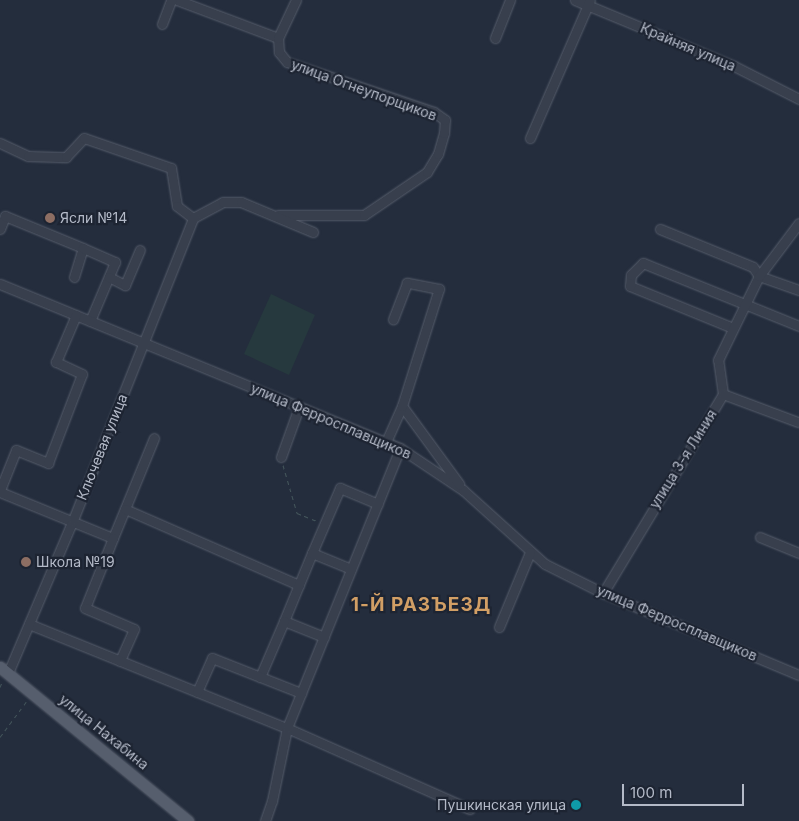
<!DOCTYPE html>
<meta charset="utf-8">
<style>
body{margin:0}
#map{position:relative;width:799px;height:821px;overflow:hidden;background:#242d3d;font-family:Inter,sans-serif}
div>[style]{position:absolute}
.green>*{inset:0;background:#26393e}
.path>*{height:1px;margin-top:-0.5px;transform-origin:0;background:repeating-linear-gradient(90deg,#44565b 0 4px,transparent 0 8px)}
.roads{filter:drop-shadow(0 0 1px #565d6b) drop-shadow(0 0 1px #565d6b)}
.minor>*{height:9px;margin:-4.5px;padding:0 4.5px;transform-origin:4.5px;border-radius:4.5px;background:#383f4d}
.major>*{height:11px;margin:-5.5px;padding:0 5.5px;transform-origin:5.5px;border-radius:5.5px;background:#565e6d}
.dots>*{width:14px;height:14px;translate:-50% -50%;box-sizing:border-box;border:2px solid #1d2432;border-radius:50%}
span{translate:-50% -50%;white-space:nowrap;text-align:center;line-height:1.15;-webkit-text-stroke:4.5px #1d2432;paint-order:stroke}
.street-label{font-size:14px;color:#b4bac8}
.poi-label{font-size:14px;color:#b4bac8}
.left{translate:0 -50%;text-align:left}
.right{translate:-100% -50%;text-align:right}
.district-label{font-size:19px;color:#d29f65;font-weight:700;letter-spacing:1px}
.scale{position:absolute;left:622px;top:784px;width:122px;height:22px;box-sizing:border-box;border:2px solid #b4bac8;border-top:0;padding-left:6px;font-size:15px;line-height:18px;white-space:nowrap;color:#b4bac8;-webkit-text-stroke:4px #1d2432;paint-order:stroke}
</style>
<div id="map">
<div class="green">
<i style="clip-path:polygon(271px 294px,315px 315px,289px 375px,244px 354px)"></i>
</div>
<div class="path">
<i style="left:283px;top:465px;width:50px;rotate:73.7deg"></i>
<i style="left:297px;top:513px;width:22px;rotate:22deg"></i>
<i style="left:0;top:687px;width:5px;rotate:-68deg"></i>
<i style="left:0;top:737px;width:44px;rotate:-53.4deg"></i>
</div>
<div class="roads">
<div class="minor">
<i style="left:177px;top:0;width:108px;rotate:20.6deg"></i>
<i style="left:575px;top:0;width:172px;rotate:22.5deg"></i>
<i style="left:734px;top:66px;width:73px;rotate:26.9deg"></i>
<i style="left:162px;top:24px;width:26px;rotate:-69deg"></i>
<i style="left:495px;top:38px;width:41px;rotate:-68.5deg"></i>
<i style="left:530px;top:138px;width:150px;rotate:-66.5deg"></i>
<i style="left:0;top:143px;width:31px;rotate:25deg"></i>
<i style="left:28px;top:156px;width:38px;rotate:2deg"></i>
<i style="left:66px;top:157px;width:26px;rotate:-47deg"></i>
<i style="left:84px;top:138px;width:92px;rotate:19deg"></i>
<i style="left:171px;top:168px;width:38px;rotate:81deg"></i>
<i style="left:177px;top:206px;width:20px;rotate:37deg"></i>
<i style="left:278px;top:215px;width:86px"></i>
<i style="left:364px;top:215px;width:76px;rotate:-34.3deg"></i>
<i style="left:427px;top:172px;width:21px;rotate:-59deg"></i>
<i style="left:438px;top:154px;width:22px;rotate:-74deg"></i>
<i style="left:444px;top:133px;width:13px;rotate:-86deg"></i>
<i style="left:445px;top:120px;width:14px;rotate:-144deg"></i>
<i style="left:434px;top:112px;width:155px;rotate:-161.2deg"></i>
<i style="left:287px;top:62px;width:13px;rotate:-129deg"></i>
<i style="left:279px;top:52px;width:14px;rotate:-94deg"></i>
<i style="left:278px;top:38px;width:42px;rotate:-64.7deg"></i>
<i style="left:193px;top:218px;width:34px;rotate:-28deg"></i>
<i style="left:223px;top:202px;width:18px"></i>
<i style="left:241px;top:202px;width:78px;rotate:22.6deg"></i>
<i style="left:0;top:229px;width:14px;rotate:-69deg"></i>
<i style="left:5px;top:216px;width:84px;rotate:22.3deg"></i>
<i style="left:660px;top:229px;width:100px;rotate:22.2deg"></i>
<i style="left:753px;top:267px;width:11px;rotate:56deg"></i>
<i style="left:759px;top:276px;width:42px;rotate:19.3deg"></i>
<i style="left:74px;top:277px;width:30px;rotate:-73deg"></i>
<i style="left:83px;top:248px;width:35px;rotate:24deg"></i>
<i style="left:115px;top:262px;width:64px;rotate:113deg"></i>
<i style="left:109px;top:277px;width:18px;rotate:27deg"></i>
<i style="left:125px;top:285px;width:38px;rotate:-67deg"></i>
<i style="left:0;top:284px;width:432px;rotate:22.3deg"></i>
<i style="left:400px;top:448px;width:76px;rotate:33.7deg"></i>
<i style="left:463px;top:490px;width:110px;rotate:42.1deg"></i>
<i style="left:545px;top:564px;width:65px;rotate:26.6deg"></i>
<i style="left:603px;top:593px;width:212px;rotate:22.7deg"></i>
<i style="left:733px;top:328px;width:111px;rotate:-157.8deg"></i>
<i style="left:630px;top:286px;width:11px;rotate:-85deg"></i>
<i style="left:631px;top:275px;width:17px;rotate:-45deg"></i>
<i style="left:643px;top:263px;width:168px;rotate:22deg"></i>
<i style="left:723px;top:394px;width:34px;rotate:-98deg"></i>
<i style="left:718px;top:360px;width:93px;rotate:-64deg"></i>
<i style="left:759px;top:276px;width:66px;rotate:-53deg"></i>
<i style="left:402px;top:406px;width:97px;rotate:53.8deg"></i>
<i style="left:386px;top:442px;width:39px;rotate:-66deg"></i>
<i style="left:402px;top:406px;width:123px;rotate:-72.5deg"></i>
<i style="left:439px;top:289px;width:33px;rotate:-169deg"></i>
<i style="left:407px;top:283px;width:39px;rotate:111deg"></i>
<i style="left:281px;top:457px;width:53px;rotate:-70.2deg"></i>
<i style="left:0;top:490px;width:43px;rotate:-68.2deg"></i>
<i style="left:16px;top:450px;width:35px;rotate:22deg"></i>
<i style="left:48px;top:463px;width:95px;rotate:-69.1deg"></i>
<i style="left:82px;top:374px;width:29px;rotate:-155deg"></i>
<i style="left:56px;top:362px;width:51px;rotate:-66.9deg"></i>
<i style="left:0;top:492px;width:122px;rotate:22.2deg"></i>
<i style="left:113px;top:538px;width:108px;rotate:-67.7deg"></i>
<i style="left:125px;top:509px;width:190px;rotate:23.6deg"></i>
<i style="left:760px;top:537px;width:42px;rotate:22.3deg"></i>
<i style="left:113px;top:538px;width:75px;rotate:111.8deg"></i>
<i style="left:85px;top:608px;width:53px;rotate:23.2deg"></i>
<i style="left:134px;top:629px;width:35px;rotate:114deg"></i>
<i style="left:312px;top:553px;width:71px;rotate:-66.7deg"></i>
<i style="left:340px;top:488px;width:41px;rotate:22.8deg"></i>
<i style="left:603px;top:593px;width:232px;rotate:-58.9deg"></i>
<i style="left:723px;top:394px;width:80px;rotate:20.5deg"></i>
<i style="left:29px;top:624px;width:278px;rotate:22deg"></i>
<i style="left:287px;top:728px;width:200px;rotate:23.9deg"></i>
<i style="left:499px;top:627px;width:81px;rotate:-67.5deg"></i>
<i style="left:324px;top:637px;width:43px;rotate:-158.2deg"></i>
<i style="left:284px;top:621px;width:74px;rotate:-67.6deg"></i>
<i style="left:312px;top:553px;width:42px;rotate:22.3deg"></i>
<i style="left:8px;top:673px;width:166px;rotate:-67deg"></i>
<i style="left:73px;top:520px;width:325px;rotate:-68.3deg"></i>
<i style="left:260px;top:677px;width:61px;rotate:-66.8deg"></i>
<i style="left:197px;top:692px;width:37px;rotate:-66deg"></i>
<i style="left:212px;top:658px;width:96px;rotate:21.5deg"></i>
<i style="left:265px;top:821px;width:21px;rotate:-71deg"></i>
<i style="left:272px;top:801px;width:75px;rotate:-78.4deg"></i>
<i style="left:287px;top:728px;width:302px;rotate:-68deg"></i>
</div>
<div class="major">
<i style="left:0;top:667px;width:243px;rotate:39.3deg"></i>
</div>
</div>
<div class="dots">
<i style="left:50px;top:218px;background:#8d6e63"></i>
<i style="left:26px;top:562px;background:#8d6e63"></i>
<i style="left:576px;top:805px;background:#0f9aa8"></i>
</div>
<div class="street-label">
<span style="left:688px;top:47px;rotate:23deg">Крайняя улица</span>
<span style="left:364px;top:90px;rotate:20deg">улица Огнеупорщиков</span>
<span style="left:331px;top:421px;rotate:23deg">улица Ферросплавщиков</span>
<span style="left:102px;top:447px;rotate:-68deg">Ключевая улица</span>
<span style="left:683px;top:459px;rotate:-58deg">улица 3-я Линия</span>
<span style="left:677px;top:623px;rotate:23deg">улица Ферросплавщиков</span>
<span style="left:104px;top:732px;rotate:39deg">улица Нахабина</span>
</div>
<div class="poi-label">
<span class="left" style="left:60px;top:218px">Ясли №14</span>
<span class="left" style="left:36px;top:562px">Школа №19</span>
<span class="right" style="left:566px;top:805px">Пушкинская улица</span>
</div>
<div class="district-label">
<span style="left:421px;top:605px">1-Й РАЗЪЕЗД</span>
</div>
<div class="scale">100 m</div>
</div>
